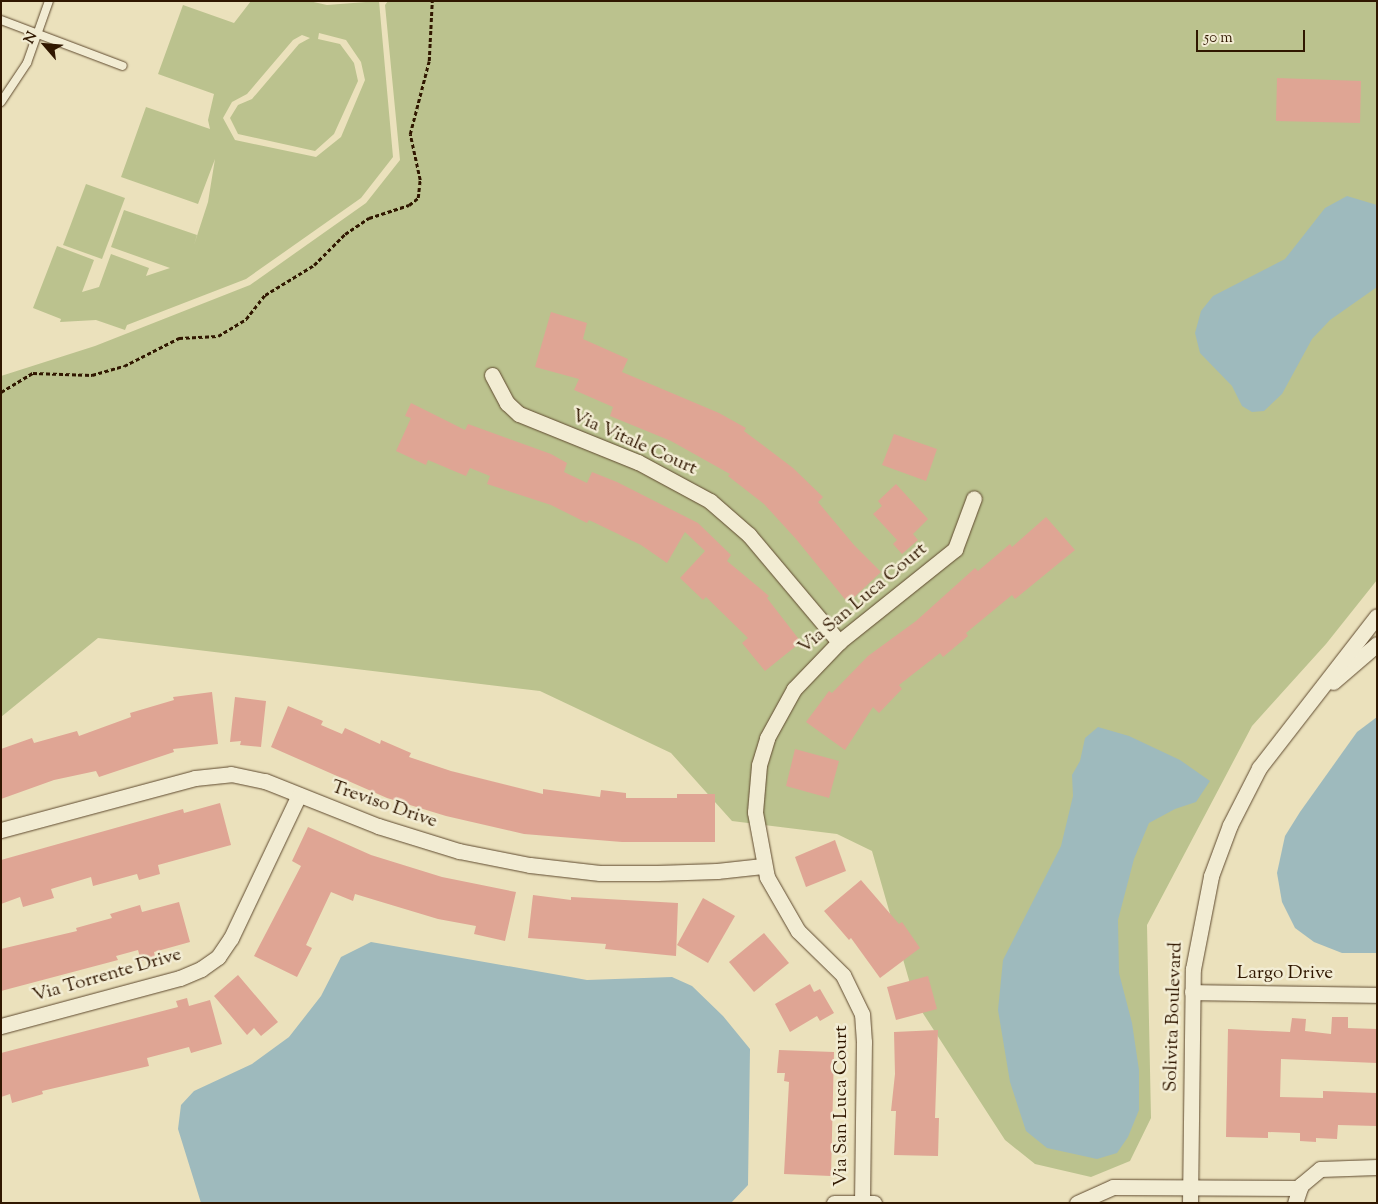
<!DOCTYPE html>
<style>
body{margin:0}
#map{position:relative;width:1378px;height:1204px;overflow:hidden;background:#ebe1bc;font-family:"Sorts Mill Goudy",serif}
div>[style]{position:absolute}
.green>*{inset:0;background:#bbc28e}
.water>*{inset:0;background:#9ebabd}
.building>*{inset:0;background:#dfa594}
.path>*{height:2.5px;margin-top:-1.25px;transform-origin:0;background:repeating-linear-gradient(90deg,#301700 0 4px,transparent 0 6.5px)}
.roads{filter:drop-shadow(0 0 1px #5f4a2f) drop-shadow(0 0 1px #5f4a2f)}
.service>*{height:8px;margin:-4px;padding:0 4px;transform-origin:4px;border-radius:4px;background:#f2ecd3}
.minor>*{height:15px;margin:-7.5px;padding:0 7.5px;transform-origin:7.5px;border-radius:7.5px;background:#f2ecd3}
span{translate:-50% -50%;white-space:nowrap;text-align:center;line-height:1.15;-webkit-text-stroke:5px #f2ecd3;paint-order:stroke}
.street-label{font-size:19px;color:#301700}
.frame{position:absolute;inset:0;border:2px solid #301700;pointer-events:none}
.north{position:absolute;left:20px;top:20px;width:50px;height:50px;-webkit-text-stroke:4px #f2ecd3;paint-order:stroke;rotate:297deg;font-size:14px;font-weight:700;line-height:20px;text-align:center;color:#301700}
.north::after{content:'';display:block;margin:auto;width:18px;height:22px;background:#301700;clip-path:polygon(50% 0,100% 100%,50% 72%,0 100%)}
.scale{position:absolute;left:1196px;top:30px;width:109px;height:22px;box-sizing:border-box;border:2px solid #301700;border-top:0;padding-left:6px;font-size:15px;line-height:18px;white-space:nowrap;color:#301700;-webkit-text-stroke:4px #f2ecd3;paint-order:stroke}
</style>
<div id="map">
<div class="green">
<i style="clip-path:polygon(evenodd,251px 1px,309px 1px,327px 5px,379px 1px,393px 157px,361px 198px,246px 279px,127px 325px,125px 330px,96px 320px,60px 322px,61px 319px,33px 308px,57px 246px,94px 260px,82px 292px,99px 287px,111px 254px,149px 268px,146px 276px,170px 268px,111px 247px,124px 210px,197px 235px,194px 245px,208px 202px,215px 159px,198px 204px,121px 177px,146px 107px,210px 129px,208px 120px,214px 94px,158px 74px,183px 5px,234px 23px,251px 1px,319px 33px,346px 40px,361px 62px,365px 80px,341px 137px,316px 157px,235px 140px,223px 118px,232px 102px,247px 94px,293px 40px,302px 35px,310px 38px,299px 44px,252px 99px,238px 105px,230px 118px,238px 134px,315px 151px,334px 134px,358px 81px,354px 63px,340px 44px,318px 39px,319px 33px)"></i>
<i style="clip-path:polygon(388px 1px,1377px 1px,1377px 580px,1326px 644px,1252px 726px,1147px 925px,1151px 1118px,1130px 1161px,1091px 1177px,1035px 1164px,1005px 1140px,915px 1001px,872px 851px,837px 834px,732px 821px,671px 753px,540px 691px,98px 638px,1px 717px,1px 376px,95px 346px,250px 285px,366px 203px,400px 160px,385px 5px)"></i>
<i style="clip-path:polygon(86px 184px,125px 198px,102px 259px,63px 245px)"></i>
</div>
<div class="water">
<i style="clip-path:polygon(1347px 196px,1377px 205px,1377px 287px,1330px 320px,1312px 339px,1282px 394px,1264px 411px,1252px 412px,1242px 406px,1232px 386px,1200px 353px,1195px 333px,1201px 311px,1213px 296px,1285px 259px,1325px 208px)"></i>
<i style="clip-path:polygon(1377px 717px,1377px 953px,1342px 953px,1314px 942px,1295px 928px,1282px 902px,1277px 873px,1285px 836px,1300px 812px,1357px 732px)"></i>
<i style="clip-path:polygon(1098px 727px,1129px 736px,1180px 760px,1210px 781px,1196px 802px,1175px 809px,1149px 823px,1134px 859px,1118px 920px,1119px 973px,1132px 1023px,1139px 1070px,1139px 1110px,1128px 1137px,1117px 1153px,1097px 1159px,1047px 1148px,1026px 1131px,1010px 1082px,998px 1010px,1003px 960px,1061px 846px,1073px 796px,1072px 775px,1080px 761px,1085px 738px)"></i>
<i style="clip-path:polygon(371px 942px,587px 980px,672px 977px,692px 986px,723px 1016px,750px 1049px,748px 1185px,731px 1203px,201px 1203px,178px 1129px,181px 1105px,194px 1091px,252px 1064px,289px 1037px,321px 996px,341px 957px)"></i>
</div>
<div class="building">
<i style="clip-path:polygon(1277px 78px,1361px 81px,1360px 123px,1276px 121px)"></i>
<i style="clip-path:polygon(551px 312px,587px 323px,583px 339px,628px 359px,622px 372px,719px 413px,746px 428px,744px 431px,793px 468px,823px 497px,818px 502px,854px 545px,881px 572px,848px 603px,796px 539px,764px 504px,728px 476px,730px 474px,671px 441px,610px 416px,613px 407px,574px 390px,579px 379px,535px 367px)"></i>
<i style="clip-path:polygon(411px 403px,465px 430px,468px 424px,551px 454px,567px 463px,564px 472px,587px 483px,592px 472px,617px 482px,698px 523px,731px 555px,727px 561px,769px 596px,767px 598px,801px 642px,765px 671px,742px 643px,748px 638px,706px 597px,703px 600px,680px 578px,705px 551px,685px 532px,667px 563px,641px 545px,589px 520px,587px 523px,551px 505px,487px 484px,490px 476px,470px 468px,466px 476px,428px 460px,426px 465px,396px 451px,411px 418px,405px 416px)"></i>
<i style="clip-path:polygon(894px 434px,937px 449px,926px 481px,882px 465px)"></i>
<i style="clip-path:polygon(896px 484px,928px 519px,913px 534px,918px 540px,902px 554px,893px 544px,897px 540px,873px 514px,882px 506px,878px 501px)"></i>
<i style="clip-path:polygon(1046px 517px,1075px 550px,1015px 599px,1012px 595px,966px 633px,968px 636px,943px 657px,940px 653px,899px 685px,902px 689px,879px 713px,873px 707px,845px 750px,806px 722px,829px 691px,832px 693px,868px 656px,916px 621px,975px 568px,978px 571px,1010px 544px,1012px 547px)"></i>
<i style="clip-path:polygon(212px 692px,218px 744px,173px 749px,174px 752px,99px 777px,96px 771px,54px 780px,1px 799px,1px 749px,32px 738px,34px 743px,77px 731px,79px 736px,131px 717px,130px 713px,174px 700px,173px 697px)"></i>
<i style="clip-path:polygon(235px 697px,266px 701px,261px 747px,240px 745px,241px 741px,230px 742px)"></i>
<i style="clip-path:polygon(288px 706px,323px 721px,321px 725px,342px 734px,345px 728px,380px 744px,381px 740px,411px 753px,409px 757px,451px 771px,543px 794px,543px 789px,600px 797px,601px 790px,626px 793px,626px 798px,677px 798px,677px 794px,715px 794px,715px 842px,622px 842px,524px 834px,446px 816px,387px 798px,271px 747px)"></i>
<i style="clip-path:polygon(795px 749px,839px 761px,829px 798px,786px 786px)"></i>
<i style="clip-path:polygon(220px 803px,231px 845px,158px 865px,160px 874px,139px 880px,137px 874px,93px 886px,91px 877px,51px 889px,54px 898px,23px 907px,20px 897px,1px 904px,1px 860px,183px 809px,184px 813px)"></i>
<i style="clip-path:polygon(308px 827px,371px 855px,442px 877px,516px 892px,505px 941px,474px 934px,476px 926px,438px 919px,355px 894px,353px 901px,331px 892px,306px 945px,312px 948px,297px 977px,254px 956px,301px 866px,292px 861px)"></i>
<i style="clip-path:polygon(835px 840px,846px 871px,806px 887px,795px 857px)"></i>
<i style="clip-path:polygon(861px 880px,899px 924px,902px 922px,920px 948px,880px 978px,851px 938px,849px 940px,824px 911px)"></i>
<i style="clip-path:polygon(533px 895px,571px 900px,571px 897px,678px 903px,676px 956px,605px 949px,606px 944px,528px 938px)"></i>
<i style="clip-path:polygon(703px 898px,735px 916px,708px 963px,677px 945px)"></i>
<i style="clip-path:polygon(179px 902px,190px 942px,154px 952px,155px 957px,141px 961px,138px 950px,116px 956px,118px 960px,1px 991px,1px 949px,77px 931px,76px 928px,112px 918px,110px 914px,140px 905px,142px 912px)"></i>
<i style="clip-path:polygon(764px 933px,789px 963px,754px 992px,729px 962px)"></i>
<i style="clip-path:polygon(238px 975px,278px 1022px,261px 1036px,254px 1028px,247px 1035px,214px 996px)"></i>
<i style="clip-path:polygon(928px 976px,937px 1009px,896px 1020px,887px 987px)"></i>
<i style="clip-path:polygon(810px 984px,814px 992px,820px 989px,834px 1013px,820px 1021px,817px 1016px,790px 1032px,775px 1004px)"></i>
<i style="clip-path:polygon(187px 998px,189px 1006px,210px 1000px,222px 1044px,191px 1053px,189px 1047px,147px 1058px,149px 1066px,42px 1091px,43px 1094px,12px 1103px,10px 1094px,1px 1097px,1px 1053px,178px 1007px,176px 1001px)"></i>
<i style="clip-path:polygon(1332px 1017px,1348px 1017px,1348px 1028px,1377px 1029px,1377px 1063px,1281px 1059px,1280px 1097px,1323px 1098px,1323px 1091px,1377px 1093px,1377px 1126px,1338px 1125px,1337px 1139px,1316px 1138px,1316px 1142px,1300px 1141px,1300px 1133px,1268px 1132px,1268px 1138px,1226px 1137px,1228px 1029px,1290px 1032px,1292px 1018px,1306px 1019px,1305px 1031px,1331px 1034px)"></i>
<i style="clip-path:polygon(938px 1030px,935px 1118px,939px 1118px,938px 1156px,894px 1155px,896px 1111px,891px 1111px,895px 1074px,894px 1032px)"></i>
<i style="clip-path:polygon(779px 1050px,834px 1052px,831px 1176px,784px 1174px,789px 1082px,784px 1081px,785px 1073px,777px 1073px)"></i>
</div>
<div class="path">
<i style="left:614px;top:1px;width:15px"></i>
<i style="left:1px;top:392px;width:37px;rotate:-31deg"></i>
<i style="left:33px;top:373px;width:59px;rotate:1.9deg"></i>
<i style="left:92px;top:375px;width:33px;rotate:-16deg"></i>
<i style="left:124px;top:366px;width:62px;rotate:-27deg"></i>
<i style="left:179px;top:338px;width:39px;rotate:-3deg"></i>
<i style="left:218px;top:336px;width:33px;rotate:-31deg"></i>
<i style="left:246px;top:319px;width:31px;rotate:-52deg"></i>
<i style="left:265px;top:295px;width:57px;rotate:-31.5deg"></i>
<i style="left:314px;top:265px;width:44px;rotate:-45deg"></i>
<i style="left:345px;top:234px;width:29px;rotate:-34deg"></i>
<i style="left:369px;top:218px;width:42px;rotate:-18deg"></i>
<i style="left:409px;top:205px;width:11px;rotate:-38deg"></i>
<i style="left:418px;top:198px;width:18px;rotate:-84deg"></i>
<i style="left:420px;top:180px;width:47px;rotate:-102.3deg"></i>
<i style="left:410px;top:134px;width:75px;rotate:-75.4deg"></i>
<i style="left:429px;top:61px;width:60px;rotate:-87.1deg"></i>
</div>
<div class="roads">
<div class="service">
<i style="left:1px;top:20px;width:130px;rotate:20.7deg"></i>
<i style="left:1px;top:102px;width:47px;rotate:-56.3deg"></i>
<i style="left:27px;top:63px;width:66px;rotate:-70.5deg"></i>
</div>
<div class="minor">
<i style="left:492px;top:375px;width:32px;rotate:62deg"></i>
<i style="left:507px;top:403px;width:16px;rotate:43deg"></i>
<i style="left:519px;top:414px;width:128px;rotate:22deg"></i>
<i style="left:638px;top:462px;width:82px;rotate:28.4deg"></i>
<i style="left:710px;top:501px;width:52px;rotate:41.1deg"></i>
<i style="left:749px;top:535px;width:140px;rotate:49.9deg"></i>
<i style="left:1333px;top:682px;width:58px;rotate:-40.8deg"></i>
<i style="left:1px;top:830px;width:201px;rotate:-15deg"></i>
<i style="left:195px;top:778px;width:36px;rotate:-6deg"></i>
<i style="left:231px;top:774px;width:35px;rotate:12deg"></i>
<i style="left:265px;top:781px;width:122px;rotate:21.7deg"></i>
<i style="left:378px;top:826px;width:85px;rotate:17.2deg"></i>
<i style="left:459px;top:851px;width:72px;rotate:11.2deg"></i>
<i style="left:530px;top:865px;width:70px;rotate:6.5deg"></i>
<i style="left:600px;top:873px;width:57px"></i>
<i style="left:657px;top:873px;width:60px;rotate:-1.9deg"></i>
<i style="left:717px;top:871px;width:46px;rotate:-6.2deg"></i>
<i style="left:1192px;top:992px;width:185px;rotate:0.9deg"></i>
<i style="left:1px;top:1026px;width:185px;rotate:-15deg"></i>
<i style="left:180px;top:978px;width:23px;rotate:-23deg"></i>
<i style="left:201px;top:969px;width:21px;rotate:-35deg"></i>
<i style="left:218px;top:957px;width:23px;rotate:-56deg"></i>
<i style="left:231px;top:938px;width:158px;rotate:-64.6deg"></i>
<i style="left:834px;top:1203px;width:40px"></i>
<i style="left:862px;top:1203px;width:161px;rotate:-89.3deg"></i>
<i style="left:864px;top:1042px;width:28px;rotate:-94deg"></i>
<i style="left:862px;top:1014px;width:43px;rotate:-116deg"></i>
<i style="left:843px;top:975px;width:63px;rotate:-135.6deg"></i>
<i style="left:798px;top:931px;width:62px;rotate:-119.9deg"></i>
<i style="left:767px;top:877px;width:66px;rotate:-100.5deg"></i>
<i style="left:755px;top:812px;width:47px;rotate:-85.1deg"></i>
<i style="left:759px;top:765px;width:28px;rotate:-73deg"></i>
<i style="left:767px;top:738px;width:56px;rotate:-61.1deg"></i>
<i style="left:794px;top:689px;width:65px;rotate:-46.2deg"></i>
<i style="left:839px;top:642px;width:149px;rotate:-38.7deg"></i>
<i style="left:955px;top:549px;width:54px;rotate:-69.6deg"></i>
<i style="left:1077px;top:1203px;width:39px;rotate:-24deg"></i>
<i style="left:1113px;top:1187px;width:187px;rotate:0.3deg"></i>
<i style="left:1190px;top:1203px;width:234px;rotate:-89.3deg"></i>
<i style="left:1193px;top:969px;width:95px;rotate:-79deg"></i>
<i style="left:1211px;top:876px;width:54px;rotate:-69.6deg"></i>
<i style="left:1230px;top:825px;width:64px;rotate:-63deg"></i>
<i style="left:1259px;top:768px;width:192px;rotate:-52.2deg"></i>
<i style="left:1295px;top:1203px;width:19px;rotate:-72deg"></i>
<i style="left:1301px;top:1185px;width:25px;rotate:-40deg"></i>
<i style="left:1320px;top:1169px;width:57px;rotate:-2deg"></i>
</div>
</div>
<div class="street-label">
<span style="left:634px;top:443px;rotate:24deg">Via Vitale Court</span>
<span style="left:863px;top:599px;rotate:-40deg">Via San Luca Court</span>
<span style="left:384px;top:805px;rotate:19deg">Treviso Drive</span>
<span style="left:1285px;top:974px">Largo Drive</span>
<span style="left:107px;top:976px;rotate:-16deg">Via Torrente Drive</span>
<span style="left:1174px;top:1017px;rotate:-88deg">Solivita Boulevard</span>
<span style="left:842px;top:1106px;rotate:-90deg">Via San Luca Court</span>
</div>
<div class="frame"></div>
<div class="north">N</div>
<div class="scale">50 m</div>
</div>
